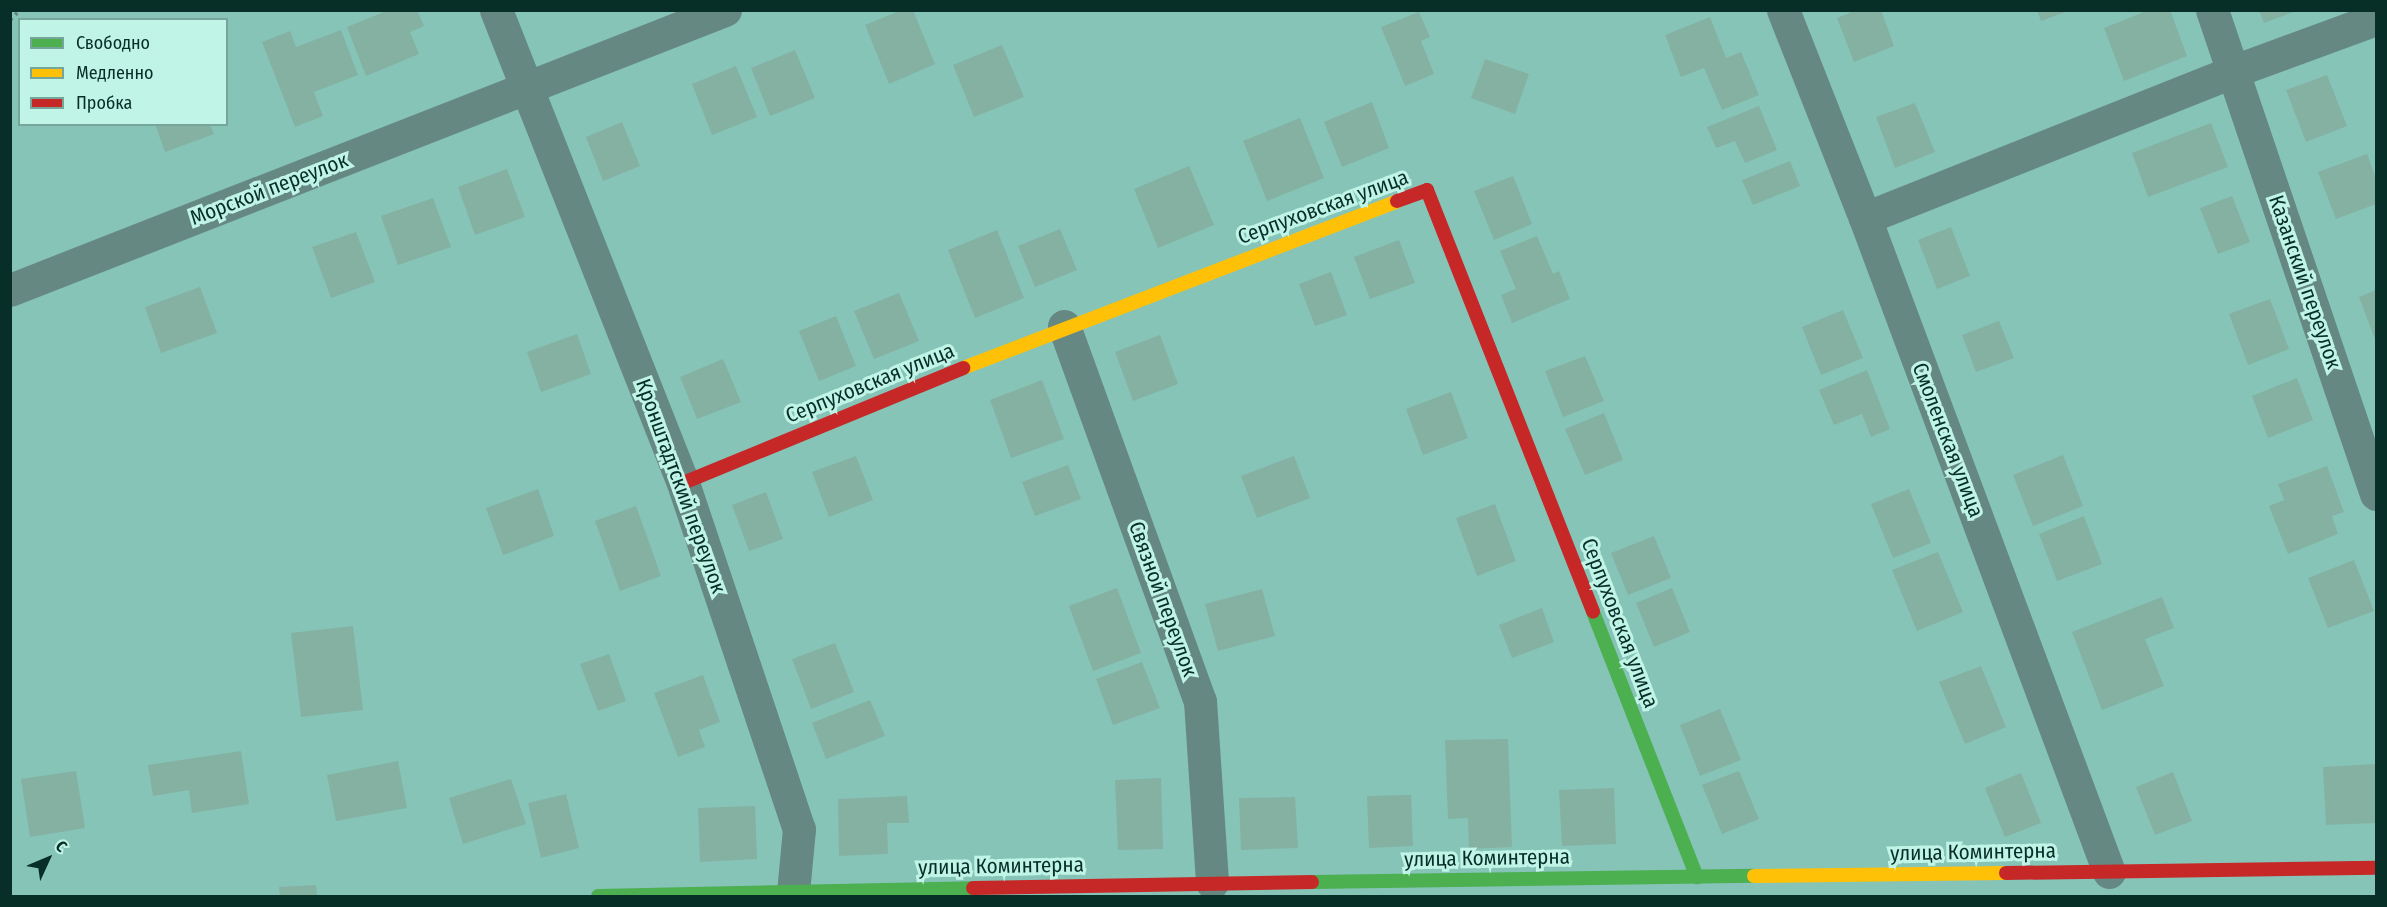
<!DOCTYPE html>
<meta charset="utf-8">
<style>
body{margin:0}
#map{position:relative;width:2387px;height:907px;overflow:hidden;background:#86c4b8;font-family:"Fira Sans Condensed",sans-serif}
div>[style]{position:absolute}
.building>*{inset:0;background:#84b1a2}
.path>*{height:4px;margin-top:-2px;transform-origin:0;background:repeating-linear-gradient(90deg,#668882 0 3px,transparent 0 7.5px)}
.street>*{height:33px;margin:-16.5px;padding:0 16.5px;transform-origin:16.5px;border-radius:16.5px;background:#668882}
.fast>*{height:14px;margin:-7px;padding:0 7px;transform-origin:7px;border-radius:7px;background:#4caf50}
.slow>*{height:14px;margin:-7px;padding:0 7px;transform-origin:7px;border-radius:7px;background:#ffc107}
.jam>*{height:14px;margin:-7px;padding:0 7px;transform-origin:7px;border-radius:7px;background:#c62828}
span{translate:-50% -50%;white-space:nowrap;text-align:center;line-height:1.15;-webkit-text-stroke:6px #c0f4e7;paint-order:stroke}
.street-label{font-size:21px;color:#072e27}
.frame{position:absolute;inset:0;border:12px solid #072e27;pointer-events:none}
.legend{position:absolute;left:18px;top:18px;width:210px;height:108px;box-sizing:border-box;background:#c0f4e7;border:2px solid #76a59a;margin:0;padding:8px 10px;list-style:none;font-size:18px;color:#072e27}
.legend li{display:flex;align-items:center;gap:12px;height:30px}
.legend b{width:30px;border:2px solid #76a59a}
.north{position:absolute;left:18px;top:829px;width:60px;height:60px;-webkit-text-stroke:4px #c0f4e7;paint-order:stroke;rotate:46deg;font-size:16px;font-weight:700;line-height:24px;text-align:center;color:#072e27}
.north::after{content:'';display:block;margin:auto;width:21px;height:27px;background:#072e27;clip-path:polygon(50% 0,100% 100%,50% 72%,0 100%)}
</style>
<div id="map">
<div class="building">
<i style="clip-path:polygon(389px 10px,417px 10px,424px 26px,410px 32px,419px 54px,366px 76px,347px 27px)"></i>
<i style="clip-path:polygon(902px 10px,913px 10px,935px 64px,889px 84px,865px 25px)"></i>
<i style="clip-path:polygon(1857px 10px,1881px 10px,1894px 46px,1854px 62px,1837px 18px)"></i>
<i style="clip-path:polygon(2037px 10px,2068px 10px,2068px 11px,2041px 21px)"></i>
<i style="clip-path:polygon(2149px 10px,2170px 10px,2187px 56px,2124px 81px,2104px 28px)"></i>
<i style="clip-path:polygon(2259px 10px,2296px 10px,2296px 11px,2264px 23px)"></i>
<i style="clip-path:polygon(1419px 12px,1430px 37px,1421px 41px,1434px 74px,1405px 86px,1381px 27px)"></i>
<i style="clip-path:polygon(1710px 17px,1726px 58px,1741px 52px,1759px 95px,1722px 110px,1704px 68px,1681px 77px,1665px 35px)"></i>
<i style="clip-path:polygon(341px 30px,358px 75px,314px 92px,323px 116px,295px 127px,262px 42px,290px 31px,296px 47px)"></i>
<i style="clip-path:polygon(1002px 45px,1024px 97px,974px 117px,953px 65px)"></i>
<i style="clip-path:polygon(795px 50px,815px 98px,770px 116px,751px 68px)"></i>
<i style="clip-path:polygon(1485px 59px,1529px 74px,1515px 114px,1471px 98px)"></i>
<i style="clip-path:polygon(736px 66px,757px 117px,712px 135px,692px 84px)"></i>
<i style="clip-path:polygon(2327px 75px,2347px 126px,2306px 142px,2286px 90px)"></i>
<i style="clip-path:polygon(1372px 102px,1389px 148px,1342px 167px,1324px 122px)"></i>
<i style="clip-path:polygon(1915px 103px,1935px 152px,1895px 168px,1876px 117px)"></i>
<i style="clip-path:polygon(1759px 106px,1777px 150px,1745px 163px,1735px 141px,1716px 148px,1707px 127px)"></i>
<i style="clip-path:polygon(1300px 118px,1324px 178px,1267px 201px,1243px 141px)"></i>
<i style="clip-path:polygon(622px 122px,640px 166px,603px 181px,586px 137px)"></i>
<i style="clip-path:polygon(2211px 123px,2228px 167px,2148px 197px,2132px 153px)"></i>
<i style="clip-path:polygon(155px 124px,210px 124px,214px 134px,165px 152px)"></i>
<i style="clip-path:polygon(2367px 154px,2376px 179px,2376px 204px,2336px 219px,2318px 172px)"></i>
<i style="clip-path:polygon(1790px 161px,1800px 186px,1753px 205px,1742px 180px)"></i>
<i style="clip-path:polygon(1189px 166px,1214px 225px,1158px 248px,1134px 189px)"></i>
<i style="clip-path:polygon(507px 169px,525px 217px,475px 235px,458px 187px)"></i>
<i style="clip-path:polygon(1513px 176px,1532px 224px,1494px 240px,1474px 191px)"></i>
<i style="clip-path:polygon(2232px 196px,2250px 242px,2218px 254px,2200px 208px)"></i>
<i style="clip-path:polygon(433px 198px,451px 247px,398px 265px,381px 216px)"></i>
<i style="clip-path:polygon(1951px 227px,1970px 276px,1937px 289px,1918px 240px)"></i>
<i style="clip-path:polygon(1060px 229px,1077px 270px,1035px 287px,1018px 246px)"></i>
<i style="clip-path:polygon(997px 230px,1024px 298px,975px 318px,948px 250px)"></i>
<i style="clip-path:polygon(356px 232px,375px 282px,331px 298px,312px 247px)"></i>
<i style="clip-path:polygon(1537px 236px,1553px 274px,1559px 271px,1570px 299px,1512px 323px,1501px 295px,1516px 289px,1500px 251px)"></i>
<i style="clip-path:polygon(1399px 240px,1415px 283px,1370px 299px,1354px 257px)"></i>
<i style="clip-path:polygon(1331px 272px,1347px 315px,1315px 326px,1299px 284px)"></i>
<i style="clip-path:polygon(200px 287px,217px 333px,161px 353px,145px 307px)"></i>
<i style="clip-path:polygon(2376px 290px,2376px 342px,2359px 297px)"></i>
<i style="clip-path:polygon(899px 293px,919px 341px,874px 359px,854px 311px)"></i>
<i style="clip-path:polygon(2270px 299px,2289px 349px,2248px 365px,2229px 314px)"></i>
<i style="clip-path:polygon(1843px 310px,1863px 358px,1821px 375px,1802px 327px)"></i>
<i style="clip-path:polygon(836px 316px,856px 366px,819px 381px,799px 331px)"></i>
<i style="clip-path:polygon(1999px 321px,2014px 358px,1976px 372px,1962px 335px)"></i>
<i style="clip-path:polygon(577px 334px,591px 374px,541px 392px,527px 352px)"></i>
<i style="clip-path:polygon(1160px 335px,1178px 384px,1133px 401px,1115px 352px)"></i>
<i style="clip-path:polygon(1585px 356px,1604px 401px,1563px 417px,1545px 371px)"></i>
<i style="clip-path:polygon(723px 359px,741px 402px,697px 419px,680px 377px)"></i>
<i style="clip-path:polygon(1867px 370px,1890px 429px,1871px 437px,1862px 414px,1834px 425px,1819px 390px)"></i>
<i style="clip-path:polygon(2297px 378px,2313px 420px,2268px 438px,2252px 396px)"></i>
<i style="clip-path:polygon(1042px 380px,1064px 439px,1011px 458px,990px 400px)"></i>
<i style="clip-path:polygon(1451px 392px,1468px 438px,1423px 455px,1406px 409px)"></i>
<i style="clip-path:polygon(1604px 413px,1623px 460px,1585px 475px,1565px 429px)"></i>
<i style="clip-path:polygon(2063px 455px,2083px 506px,2033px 526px,2013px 475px)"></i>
<i style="clip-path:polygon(856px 456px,873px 500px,829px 517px,812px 472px)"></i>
<i style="clip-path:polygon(1294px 456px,1310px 498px,1257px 518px,1241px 476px)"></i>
<i style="clip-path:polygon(1068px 465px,1081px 499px,1035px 516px,1022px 482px)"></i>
<i style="clip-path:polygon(2327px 466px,2344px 512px,2332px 516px,2338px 534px,2288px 554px,2269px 506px,2284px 500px,2278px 484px)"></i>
<i style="clip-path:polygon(538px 489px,554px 536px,503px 555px,486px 508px)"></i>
<i style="clip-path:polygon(1909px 489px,1931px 543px,1893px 558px,1871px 504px)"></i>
<i style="clip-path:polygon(766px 492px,783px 539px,749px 551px,732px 505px)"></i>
<i style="clip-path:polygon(1495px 504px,1516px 561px,1477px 576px,1456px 518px)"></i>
<i style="clip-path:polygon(636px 506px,661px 576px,620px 591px,595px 521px)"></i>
<i style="clip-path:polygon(2084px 516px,2102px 564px,2057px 581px,2039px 534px)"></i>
<i style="clip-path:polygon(1654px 536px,1671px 578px,1628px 595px,1611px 553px)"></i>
<i style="clip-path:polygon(1938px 552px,1963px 612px,1917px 631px,1892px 570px)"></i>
<i style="clip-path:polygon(2354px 560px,2374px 611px,2328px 628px,2308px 578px)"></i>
<i style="clip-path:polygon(1117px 588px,1141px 653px,1093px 671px,1069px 606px)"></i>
<i style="clip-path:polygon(1672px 588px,1690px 632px,1654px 647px,1636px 603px)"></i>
<i style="clip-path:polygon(1262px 589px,1275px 636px,1218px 651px,1205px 604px)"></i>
<i style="clip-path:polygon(2162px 597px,2174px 628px,2145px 639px,2164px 686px,2102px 710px,2072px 632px)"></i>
<i style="clip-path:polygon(1542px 608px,1554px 642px,1512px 658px,1499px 625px)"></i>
<i style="clip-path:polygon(353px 626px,363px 710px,301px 717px,291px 633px)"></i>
<i style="clip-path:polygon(835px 643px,854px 692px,811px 709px,792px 659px)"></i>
<i style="clip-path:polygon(609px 654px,626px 701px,598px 711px,580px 664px)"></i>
<i style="clip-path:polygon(1142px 662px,1160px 708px,1113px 725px,1096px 679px)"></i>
<i style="clip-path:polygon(1981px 666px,2006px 727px,1965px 744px,1939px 682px)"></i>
<i style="clip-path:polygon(703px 675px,720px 722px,699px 730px,705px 747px,678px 757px,654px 693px)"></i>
<i style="clip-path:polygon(870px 700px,885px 736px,826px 759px,812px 723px)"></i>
<i style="clip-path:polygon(1720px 709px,1741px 760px,1700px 776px,1680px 725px)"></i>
<i style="clip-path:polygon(1508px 739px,1512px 847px,1469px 849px,1468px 818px,1448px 819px,1445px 740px)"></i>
<i style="clip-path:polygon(241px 751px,249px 804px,192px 813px,189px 790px,153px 796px,148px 765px)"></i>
<i style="clip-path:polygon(398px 761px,407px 808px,336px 821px,327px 775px)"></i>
<i style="clip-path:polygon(2376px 764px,2376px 823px,2326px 825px,2323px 767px)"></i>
<i style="clip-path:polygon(76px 771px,85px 828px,30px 837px,21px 779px)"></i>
<i style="clip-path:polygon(1739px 771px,1759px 819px,1722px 834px,1702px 785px)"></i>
<i style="clip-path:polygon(2173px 772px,2192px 821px,2155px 835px,2136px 787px)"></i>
<i style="clip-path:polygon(2021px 773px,2041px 823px,2005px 837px,1985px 788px)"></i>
<i style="clip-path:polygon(1161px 778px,1163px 849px,1118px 850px,1115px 780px)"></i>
<i style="clip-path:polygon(511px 779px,526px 824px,463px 844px,449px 798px)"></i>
<i style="clip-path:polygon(1614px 788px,1616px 844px,1562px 846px,1559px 790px)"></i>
<i style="clip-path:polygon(566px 794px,579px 848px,541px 858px,528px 803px)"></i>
<i style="clip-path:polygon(1411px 795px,1413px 846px,1369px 848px,1367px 796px)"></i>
<i style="clip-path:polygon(907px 796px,909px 823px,887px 823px,888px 854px,839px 856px,838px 799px)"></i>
<i style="clip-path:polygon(1295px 797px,1298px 848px,1241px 850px,1239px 798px)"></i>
<i style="clip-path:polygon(755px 806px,757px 859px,700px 862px,698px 808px)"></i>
<i style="clip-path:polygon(316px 885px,317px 896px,280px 896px,279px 887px)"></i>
</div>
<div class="path">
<i style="left:10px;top:20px;width:14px;rotate:-45deg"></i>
</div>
<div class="street">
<i style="left:496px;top:10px;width:509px;rotate:68.43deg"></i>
<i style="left:683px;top:483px;width:365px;rotate:71.5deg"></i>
<i style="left:799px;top:829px;width:63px;rotate:95.4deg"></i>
<i style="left:1783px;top:10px;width:224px;rotate:68.5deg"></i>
<i style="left:1865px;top:218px;width:698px;rotate:69.54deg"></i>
<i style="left:2212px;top:10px;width:511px;rotate:71.28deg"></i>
<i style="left:1865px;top:218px;width:397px;rotate:-21.7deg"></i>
<i style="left:2234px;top:71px;width:151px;rotate:-20.1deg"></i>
<i style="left:10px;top:290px;width:768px;rotate:-21.39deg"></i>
<i style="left:1064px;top:326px;width:399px;rotate:70.1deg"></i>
<i style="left:1200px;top:701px;width:182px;rotate:86.2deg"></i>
</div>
<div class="fast">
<i style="left:1593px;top:612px;width:285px;rotate:68.6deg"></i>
<i style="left:1312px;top:882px;width:442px;rotate:-0.8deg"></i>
<i style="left:598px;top:896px;width:375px;rotate:-1.2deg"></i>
</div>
<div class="slow">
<i style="left:963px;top:368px;width:465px;rotate:-21deg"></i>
<i style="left:1754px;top:876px;width:252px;rotate:-0.7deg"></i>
</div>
<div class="jam">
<i style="left:1397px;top:201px;width:32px;rotate:-20deg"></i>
<i style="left:1427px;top:190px;width:453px;rotate:68.5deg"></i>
<i style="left:683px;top:483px;width:303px;rotate:-22.3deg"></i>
<i style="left:2006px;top:873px;width:370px;rotate:-0.8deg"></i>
<i style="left:973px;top:888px;width:339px;rotate:-1deg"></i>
</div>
<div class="street-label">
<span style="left:269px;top:189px;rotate:-21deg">Морской переулок</span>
<span style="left:1323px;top:207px;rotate:-20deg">Серпуховская улица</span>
<span style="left:2305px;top:282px;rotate:71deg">Казанский переулок</span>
<span style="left:870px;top:383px;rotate:-22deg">Серпуховская улица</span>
<span style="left:1948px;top:440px;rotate:69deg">Смоленская улица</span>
<span style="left:681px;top:486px;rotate:70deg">Кронштадтский переулок</span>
<span style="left:1163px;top:599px;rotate:70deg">Связной переулок</span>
<span style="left:1620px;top:623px;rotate:69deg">Серпуховская улица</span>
<span style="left:1973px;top:852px;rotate:-1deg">улица Коминтерна</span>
<span style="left:1487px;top:858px;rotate:-1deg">улица Коминтерна</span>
<span style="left:1001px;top:866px;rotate:-1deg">улица Коминтерна</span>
</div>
<div class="frame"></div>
<ul class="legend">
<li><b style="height:8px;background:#4caf50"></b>Свободно</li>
<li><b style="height:8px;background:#ffc107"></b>Медленно</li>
<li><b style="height:8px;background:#c62828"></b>Пробка</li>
</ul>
<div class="north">С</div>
</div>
